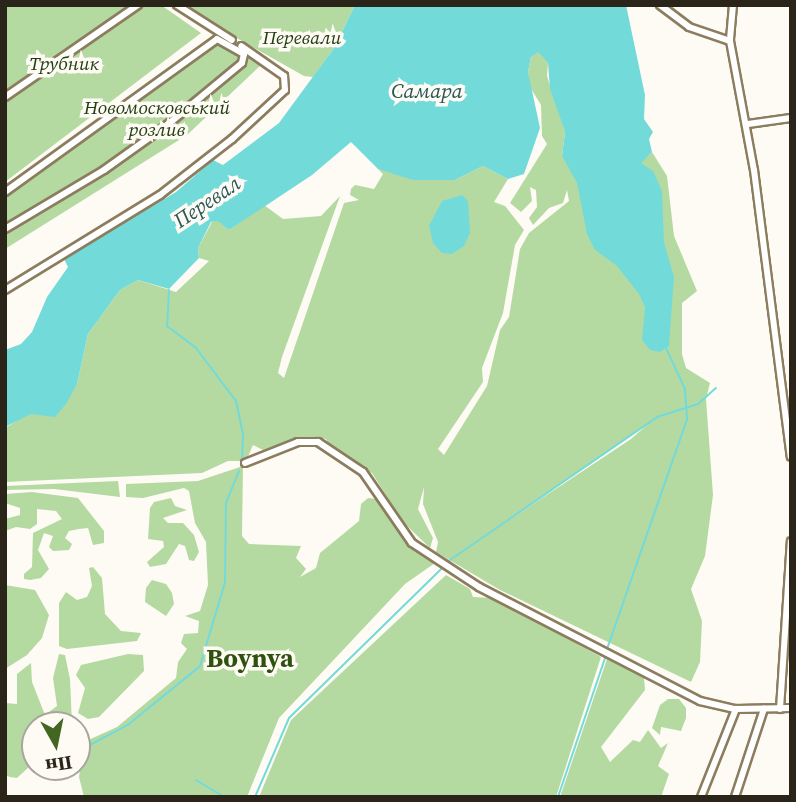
<!DOCTYPE html>
<meta charset="utf-8">
<style>
body{margin:0}
#map{position:relative;width:796px;height:802px;overflow:hidden;background:#fefbf4;font-family:"Source Serif 4",serif}
div>[style]{position:absolute}
.green>*{inset:0;background:#b4daa2}
.water>*{inset:0;background:#73dada}
.stream>*{height:2px;margin:-1px;padding:0 1px;transform-origin:1px;border-radius:1px;background:#73dada}
.roads{filter:drop-shadow(2px 0 #8c7d5f) drop-shadow(-2px 0 #8c7d5f) drop-shadow(0 2px #8c7d5f) drop-shadow(0 -2px #8c7d5f)}
.minor>*{height:6px;margin:-3px;padding:0 3px;transform-origin:3px;border-radius:3px;background:#fff}
span{translate:-50% -50%;white-space:nowrap;text-align:center;line-height:1.15;-webkit-text-stroke:7px #fefbf4;paint-order:stroke}
.park-label{font-size:19px;color:#213d12;font-style:italic}
.water-label{font-size:21px;color:#295757;font-style:italic}
.district-label{font-size:26px;color:#2f500e;font-weight:700}
.frame{position:absolute;inset:0;border:7px solid #2b2519;pointer-events:none}
.north{position:absolute;left:21px;top:711px;width:70px;height:70px;box-sizing:border-box;background:#fefbf4;border:2px solid #aaa59c;border-radius:50%;rotate:171deg;font-size:19px;font-weight:700;line-height:28px;text-align:center;color:#2b2519}
.north::after{content:'';display:block;margin:auto;width:24px;height:32px;background:#426721;clip-path:polygon(50% 0,100% 100%,50% 72%,0 100%)}
</style>
<div id="map">
<div class="green">
<i style="clip-path:polygon(5px 5px,161px 5px,201px 33px,5px 182px)"></i>
<i style="clip-path:polygon(187px 5px,355px 5px,334px 48px,313px 77px,304px 76px,219px 28px)"></i>
<i style="clip-path:polygon(221px 36px,262px 64px,187px 135px,5px 249px,5px 194px)"></i>
<i style="clip-path:polygon(evenodd,538px 51px,548px 63px,547px 76px,565px 132px,562px 156px,640px 163px,652px 152px,667px 176px,674px 236px,697px 291px,682px 303px,682px 354px,686px 368px,710px 383px,706px 399px,713px 495px,705px 556px,691px 589px,702px 621px,700px 662px,691px 682px,500px 590px,436px 552px,438px 542px,423px 504px,424px 487px,418px 509px,433px 538px,430px 548px,403px 522px,372px 473px,329px 446px,326px 439px,298px 437px,263px 450px,253px 445px,246px 461px,228px 461px,202px 473px,5px 482px,5px 428px,77px 384px,88px 334px,120px 290px,138px 280px,176px 292px,209px 261px,199px 258px,198px 248px,212px 222px,218px 220px,229px 230px,264px 205px,283px 219px,321px 216px,340px 196px,282px 357px,278px 373px,284px 378px,344px 203px,359px 200px,350px 195px,351px 189px,355px 185px,374px 189px,383px 174px,378px 169px,455px 180px,483px 166px,508px 179px,494px 202px,505px 206px,524px 230px,515px 245px,503px 313px,482px 368px,483px 382px,438px 449px,444px 455px,487px 386px,500px 330px,509px 317px,520px 249px,529px 233px,569px 201px,567px 190px,563px 203px,549px 208px,533px 225px,529px 218px,537px 207px,536px 190px,530px 187px,532px 201px,521px 212px,510px 203px,547px 144px,542px 136px,541px 105px,530px 87px,528px 72px,531px 57px,538px 51px,648px 424px,631px 439px,503px 524px,647px 424px,648px 424px)"></i>
<i style="clip-path:polygon(243px 466px,242px 536px,249px 544px,301px 546px,296px 558px,306px 569px,300px 577px,316px 568px,320px 553px,359px 521px,361px 504px,368px 498px,376px 499px,405px 542px,435px 563px,405px 584px,279px 718px,247px 797px,84px 797px,79px 777px,84px 742px,117px 727px,176px 678px,178px 662px,187px 649px,181px 643px,184px 634px,198px 633px,199px 621px,185px 616px,200px 611px,208px 585px,206px 542px,195px 523px,189px 491px,184px 488px,143px 498px,126px 497px,126px 484px,198px 481px)"></i>
<i style="clip-path:polygon(118px 481px,120px 497px,54px 489px,5px 490px,5px 486px)"></i>
<i style="clip-path:polygon(32px 492px,78px 498px,104px 531px,104px 543px,93px 545px,88px 528px,79px 529px,69px 531px,65px 538px,72px 544px,69px 550px,53px 551px,49px 547px,53px 536px,44px 533px,38px 550px,49px 569px,41px 578px,30px 580px,24px 579px,24px 574px,32px 567px,33px 533px,62px 519px,56px 511px,37px 509px,37px 524px,30px 529px,16px 527px,5px 531px,5px 519px,20px 515px,20px 508px,5px 503px,5px 494px)"></i>
<i style="clip-path:polygon(171px 498px,175px 506px,187px 510px,163px 518px,168px 523px,183px 523px,194px 535px,199px 552px,194px 561px,189px 560px,185px 546px,179px 544px,166px 564px,150px 567px,147px 562px,164px 547px,163px 541px,148px 539px,150px 508px,154px 502px)"></i>
<i style="clip-path:polygon(93px 567px,102px 578px,105px 614px,121px 631px,141px 633px,137px 641px,67px 649px,59px 646px,59px 603px,66px 592px,77px 600px,87px 597px,92px 586px,89px 568px)"></i>
<i style="clip-path:polygon(446px 575px,470px 589px,473px 597px,494px 598px,601px 657px,556px 797px,259px 797px,291px 720px)"></i>
<i style="clip-path:polygon(152px 580px,166px 584px,172px 593px,174px 604px,166px 616px,145px 602px,146px 588px)"></i>
<i style="clip-path:polygon(5px 585px,35px 590px,49px 615px,42px 638px,27px 655px,5px 669px)"></i>
<i style="clip-path:polygon(59px 654px,65px 655px,70px 679px,72px 725px,35px 725px,35px 753px,29px 767px,17px 778px,10px 777px,5px 775px,5px 703px,17px 704px,17px 674px,31px 663px,32px 682px,45px 715px,57px 706px,53px 678px)"></i>
<i style="clip-path:polygon(128px 654px,143px 655px,144px 671px,99px 717px,88px 719px,78px 713px,85px 688px,76px 675px,81px 665px)"></i>
<i style="clip-path:polygon(607px 659px,644px 678px,645px 690px,601px 747px,610px 762px,633px 740px,640px 742px,648px 730px,661px 748px,668px 743px,658px 766px,669px 774px,661px 797px,560px 797px)"></i>
<i style="clip-path:polygon(668px 699px,679px 699px,686px 708px,686px 718px,681px 731px,661px 727px,660px 735px,652px 728px,660px 705px)"></i>
</div>
<div class="water">
<i style="clip-path:polygon(355px 5px,626px 5px,645px 95px,644px 119px,653px 132px,649px 139px,652px 152px,641px 163px,653px 171px,662px 191px,664px 242px,674px 277px,669px 346px,660px 352px,650px 350px,642px 340px,645px 307px,639px 294px,617px 266px,595px 250px,587px 234px,577px 183px,562px 156px,565px 132px,550px 89px,548px 63px,538px 52px,531px 57px,528px 72px,540px 128px,524px 174px,508px 179px,483px 166px,455px 180px,413px 180px,378px 169px,351px 142px,312px 175px,229px 230px,218px 221px,211px 222px,198px 248px,199px 258px,169px 289px,138px 280px,120px 290px,88px 334px,77px 384px,66px 404px,55px 417px,31px 414px,5px 427px,5px 350px,21px 344px,32px 332px,47px 297px,68px 267px,64px 259px,176px 192px,213px 160px,223px 165px,279px 123px,334px 48px)"></i>
<i style="clip-path:polygon(462px 195px,468px 201px,470px 233px,464px 246px,452px 254px,442px 253px,433px 243px,429px 226px,442px 201px)"></i>
</div>
<div class="stream">
<i style="left:169px;top:290px;width:36px;rotate:93deg"></i>
<i style="left:167px;top:326px;width:36px;rotate:37deg"></i>
<i style="left:196px;top:348px;width:66px;rotate:53deg"></i>
<i style="left:236px;top:401px;width:35px;rotate:78deg"></i>
<i style="left:243px;top:435px;width:23px;rotate:92deg"></i>
<i style="left:450px;top:560px;width:252px;rotate:-34.6deg"></i>
<i style="left:657px;top:417px;width:43px;rotate:-17.6deg"></i>
<i style="left:698px;top:404px;width:24px;rotate:-42deg"></i>
<i style="left:607px;top:649px;width:244px;rotate:-70.8deg"></i>
<i style="left:687px;top:419px;width:30px;rotate:-94deg"></i>
<i style="left:685px;top:389px;width:45px;rotate:-114.9deg"></i>
<i style="left:88px;top:746px;width:47px;rotate:-28.2deg"></i>
<i style="left:129px;top:724px;width:92px;rotate:-39.2deg"></i>
<i style="left:200px;top:666px;width:88px;rotate:-73.4deg"></i>
<i style="left:225px;top:582px;width:79px;rotate:-89.3deg"></i>
<i style="left:226px;top:503px;width:35px;rotate:-68deg"></i>
<i style="left:196px;top:780px;width:33px;rotate:31deg"></i>
<i style="left:255px;top:797px;width:86px;rotate:-66.7deg"></i>
<i style="left:289px;top:718px;width:213px;rotate:-44.4deg"></i>
<i style="left:558px;top:797px;width:147px;rotate:-71.3deg"></i>
</div>
<div class="roads">
<div class="minor">
<i style="left:177px;top:5px;width:65px;rotate:32.5deg"></i>
<i style="left:660px;top:5px;width:36px;rotate:37deg"></i>
<i style="left:689px;top:27px;width:43px;rotate:18.9deg"></i>
<i style="left:733px;top:5px;width:36px;rotate:95deg"></i>
<i style="left:730px;top:41px;width:131px;rotate:79.5deg"></i>
<i style="left:754px;top:170px;width:289px;rotate:82.7deg"></i>
<i style="left:5px;top:97px;width:162px;rotate:-34.7deg"></i>
<i style="left:748px;top:124px;width:43px;rotate:-7.9deg"></i>
<i style="left:5px;top:192px;width:261px;rotate:-35.8deg"></i>
<i style="left:217px;top:39px;width:31px;rotate:29deg"></i>
<i style="left:244px;top:54px;width:9px;rotate:103deg"></i>
<i style="left:242px;top:63px;width:97px;rotate:140.4deg"></i>
<i style="left:167px;top:125px;width:77px;rotate:144.5deg"></i>
<i style="left:104px;top:170px;width:115px;rotate:149.2deg"></i>
<i style="left:5px;top:290px;width:182px;rotate:-31.5deg"></i>
<i style="left:160px;top:195px;width:91px;rotate:-37.9deg"></i>
<i style="left:232px;top:139px;width:72px;rotate:-42.8deg"></i>
<i style="left:285px;top:90px;width:14px;rotate:-94deg"></i>
<i style="left:284px;top:76px;width:52px;rotate:-145.1deg"></i>
<i style="left:245px;top:463px;width:57px;rotate:-21.6deg"></i>
<i style="left:298px;top:442px;width:20px"></i>
<i style="left:318px;top:442px;width:54px;rotate:33.7deg"></i>
<i style="left:363px;top:472px;width:86px;rotate:55.4deg"></i>
<i style="left:412px;top:543px;width:80px;rotate:33.3deg"></i>
<i style="left:479px;top:587px;width:249px;rotate:27.3deg"></i>
<i style="left:700px;top:701px;width:37px;rotate:13deg"></i>
<i style="left:736px;top:709px;width:55px;rotate:-1deg"></i>
<i style="left:780px;top:709px;width:168px;rotate:-86.3deg"></i>
<i style="left:701px;top:797px;width:95px;rotate:-68.3deg"></i>
<i style="left:735px;top:797px;width:93px;rotate:-71.8deg"></i>
</div>
</div>
<div class="park-label">
<span style="left:302px;top:38px">Перевали</span>
<span style="left:64px;top:64px">Трубник</span>
<span style="left:157px;top:119px">Новомосковський<br>розлив</span>
</div>
<div class="water-label">
<span style="left:427px;top:91px">Самара</span>
<span style="left:207px;top:202px;rotate:-34deg">Перевал</span>
</div>
<div class="district-label">
<span style="left:250px;top:659px">Boynya</span>
</div>
<div class="frame"></div>
<div class="north">Пн</div>
</div>
